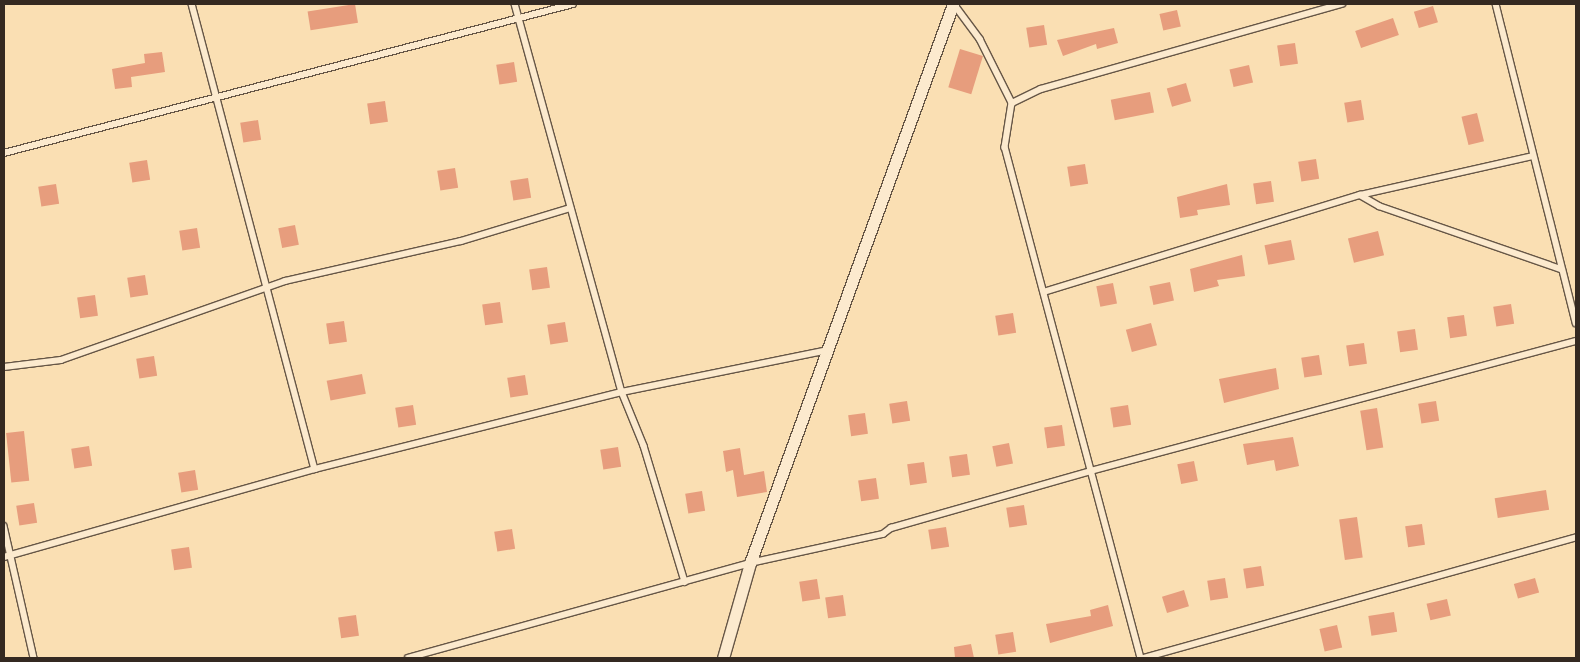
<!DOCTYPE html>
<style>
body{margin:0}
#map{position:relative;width:1580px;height:662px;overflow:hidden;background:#fadfb3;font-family:Vollkorn,serif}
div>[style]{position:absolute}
.building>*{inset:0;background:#e79d7d;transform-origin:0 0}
.roads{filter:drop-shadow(1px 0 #665646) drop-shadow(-1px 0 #665646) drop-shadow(0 1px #665646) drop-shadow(0 -1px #665646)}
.lane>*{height:5.5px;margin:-2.75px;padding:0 2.75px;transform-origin:2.75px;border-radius:2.75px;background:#fceace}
.street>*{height:11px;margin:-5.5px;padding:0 5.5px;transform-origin:5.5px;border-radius:5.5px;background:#fceace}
span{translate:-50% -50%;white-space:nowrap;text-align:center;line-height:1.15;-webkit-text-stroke:5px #fceace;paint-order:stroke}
.frame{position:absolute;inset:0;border:5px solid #342921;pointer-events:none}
</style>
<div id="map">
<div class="building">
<i style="left:355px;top:4px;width:19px;height:48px;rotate:81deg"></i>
<i style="left:1433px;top:6px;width:17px;height:20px;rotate:73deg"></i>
<i style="left:1177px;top:10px;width:17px;height:18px;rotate:77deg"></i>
<i style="left:1393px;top:18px;width:18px;height:40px;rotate:71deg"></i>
<i style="left:1044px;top:25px;width:20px;height:18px;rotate:81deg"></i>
<i style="clip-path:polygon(1114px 28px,1118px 43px,1097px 49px,1096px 44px,1063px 56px,1057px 40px)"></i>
<i style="left:1295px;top:43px;width:21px;height:18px;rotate:82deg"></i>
<i style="left:960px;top:49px;width:24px;height:40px;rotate:17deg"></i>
<i style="clip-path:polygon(162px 52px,165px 72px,131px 77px,132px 87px,115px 89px,112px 69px,145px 63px,144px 54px)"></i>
<i style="left:514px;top:62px;width:20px;height:18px;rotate:81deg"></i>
<i style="left:1249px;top:65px;width:18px;height:20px;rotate:77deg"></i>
<i style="left:1186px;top:83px;width:19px;height:20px;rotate:74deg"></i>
<i style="left:1150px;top:92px;width:21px;height:40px;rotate:79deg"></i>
<i style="left:1361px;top:100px;width:20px;height:17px;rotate:81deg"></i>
<i style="left:385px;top:101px;width:21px;height:18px;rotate:82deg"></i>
<i style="left:1477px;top:113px;width:29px;height:16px;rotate:76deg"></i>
<i style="left:258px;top:120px;width:20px;height:18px;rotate:81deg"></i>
<i style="left:1316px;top:159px;width:20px;height:18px;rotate:81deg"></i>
<i style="left:147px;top:160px;width:20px;height:18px;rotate:81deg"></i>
<i style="left:1085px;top:164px;width:20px;height:18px;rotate:81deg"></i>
<i style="left:455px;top:168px;width:20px;height:18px;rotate:81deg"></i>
<i style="left:528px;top:178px;width:20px;height:18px;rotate:81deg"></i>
<i style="left:1271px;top:181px;width:21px;height:18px;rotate:82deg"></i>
<i style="left:56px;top:184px;width:20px;height:18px;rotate:81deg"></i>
<i style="clip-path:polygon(1227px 184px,1230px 205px,1197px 210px,1198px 215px,1180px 218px,1177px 197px)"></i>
<i style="left:295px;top:225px;width:20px;height:17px;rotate:79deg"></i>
<i style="left:197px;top:228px;width:20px;height:18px;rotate:81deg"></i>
<i style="left:1378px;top:231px;width:25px;height:31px;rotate:76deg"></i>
<i style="left:1291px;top:240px;width:20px;height:27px;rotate:79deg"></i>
<i style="clip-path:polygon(1242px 255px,1245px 276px,1217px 280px,1219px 286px,1194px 292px,1190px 269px)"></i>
<i style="left:547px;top:267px;width:21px;height:18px;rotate:82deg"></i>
<i style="left:145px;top:275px;width:20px;height:18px;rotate:81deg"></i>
<i style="left:1170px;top:282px;width:19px;height:21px;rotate:78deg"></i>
<i style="left:1113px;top:283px;width:21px;height:17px;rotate:79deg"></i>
<i style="left:95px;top:295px;width:21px;height:18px;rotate:82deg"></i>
<i style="left:500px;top:302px;width:21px;height:18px;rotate:82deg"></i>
<i style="left:1511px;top:304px;width:20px;height:18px;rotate:81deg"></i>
<i style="left:1013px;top:313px;width:20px;height:18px;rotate:81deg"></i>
<i style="left:1464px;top:315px;width:21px;height:17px;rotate:82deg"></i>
<i style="left:344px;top:321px;width:21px;height:18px;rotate:82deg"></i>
<i style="left:565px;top:322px;width:20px;height:18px;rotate:81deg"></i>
<i style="left:1151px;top:323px;width:23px;height:26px;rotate:75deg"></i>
<i style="left:1415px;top:329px;width:21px;height:18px;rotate:82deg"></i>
<i style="left:1364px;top:343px;width:21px;height:18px;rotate:82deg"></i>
<i style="left:1319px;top:355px;width:20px;height:18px;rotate:81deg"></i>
<i style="left:154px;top:356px;width:20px;height:18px;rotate:81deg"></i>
<i style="clip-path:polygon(1276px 368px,1279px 389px,1224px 403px,1219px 379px)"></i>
<i style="left:362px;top:374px;width:20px;height:36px;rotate:79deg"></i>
<i style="left:525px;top:375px;width:20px;height:18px;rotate:81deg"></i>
<i style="left:907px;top:401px;width:20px;height:18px;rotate:81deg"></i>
<i style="left:1436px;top:401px;width:20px;height:18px;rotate:81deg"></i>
<i style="left:413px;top:405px;width:20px;height:18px;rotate:81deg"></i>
<i style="left:1128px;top:405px;width:20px;height:18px;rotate:81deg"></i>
<i style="left:1377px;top:408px;width:40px;height:17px;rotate:81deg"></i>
<i style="left:865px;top:413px;width:21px;height:17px;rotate:82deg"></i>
<i style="left:1062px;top:425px;width:21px;height:18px;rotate:82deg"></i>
<i style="left:24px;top:431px;width:50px;height:18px;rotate:84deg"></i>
<i style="clip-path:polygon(1293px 437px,1299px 466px,1276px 471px,1274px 460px,1247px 465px,1243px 444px)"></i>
<i style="left:1009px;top:443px;width:21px;height:17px;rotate:79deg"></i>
<i style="left:89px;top:446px;width:20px;height:18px;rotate:81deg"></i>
<i style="left:618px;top:447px;width:20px;height:18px;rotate:81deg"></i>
<i style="clip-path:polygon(740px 448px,744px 475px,764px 471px,767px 492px,737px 497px,733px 470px,726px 472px,723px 451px)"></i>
<i style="left:967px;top:454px;width:21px;height:18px;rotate:82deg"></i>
<i style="left:1194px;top:461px;width:20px;height:17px;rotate:79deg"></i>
<i style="left:924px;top:462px;width:21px;height:17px;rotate:82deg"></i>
<i style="left:195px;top:470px;width:20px;height:17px;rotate:81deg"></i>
<i style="left:876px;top:478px;width:21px;height:18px;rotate:82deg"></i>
<i style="left:1546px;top:490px;width:20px;height:52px;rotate:81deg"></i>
<i style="left:702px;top:491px;width:20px;height:17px;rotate:81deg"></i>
<i style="left:34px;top:503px;width:20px;height:18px;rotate:81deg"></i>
<i style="left:1024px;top:505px;width:20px;height:18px;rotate:81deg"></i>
<i style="left:1357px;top:517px;width:41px;height:18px;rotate:82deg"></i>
<i style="left:1422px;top:524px;width:21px;height:17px;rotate:82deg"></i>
<i style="left:946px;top:527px;width:20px;height:18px;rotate:81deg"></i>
<i style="left:512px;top:529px;width:20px;height:18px;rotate:81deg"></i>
<i style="left:189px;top:547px;width:21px;height:18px;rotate:82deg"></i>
<i style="left:1261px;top:566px;width:20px;height:18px;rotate:81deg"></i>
<i style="left:1225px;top:578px;width:20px;height:18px;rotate:81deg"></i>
<i style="left:1535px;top:578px;width:15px;height:22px;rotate:74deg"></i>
<i style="left:817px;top:579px;width:20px;height:18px;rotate:81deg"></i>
<i style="left:1184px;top:590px;width:17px;height:23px;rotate:73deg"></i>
<i style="left:843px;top:595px;width:21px;height:18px;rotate:82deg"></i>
<i style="left:1447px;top:599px;width:17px;height:21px;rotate:77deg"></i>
<i style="clip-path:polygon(1108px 605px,1113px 626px,1050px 643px,1046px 624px,1091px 616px,1090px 610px)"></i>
<i style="left:1394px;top:612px;width:20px;height:26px;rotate:81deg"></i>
<i style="left:356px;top:615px;width:21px;height:18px;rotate:82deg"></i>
<i style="left:1337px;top:625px;width:23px;height:18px;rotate:77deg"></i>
<i style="left:1013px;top:632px;width:20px;height:18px;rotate:81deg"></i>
<i style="clip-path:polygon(971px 644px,974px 658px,955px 658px,954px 647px)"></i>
</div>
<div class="roads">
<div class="lane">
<i style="left:192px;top:4px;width:481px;rotate:75.2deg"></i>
<i style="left:515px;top:4px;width:402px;rotate:74.6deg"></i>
<i style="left:622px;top:392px;width:58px;rotate:67.8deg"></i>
<i style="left:644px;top:446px;width:142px;rotate:73.2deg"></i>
<i style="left:954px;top:4px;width:44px;rotate:53.4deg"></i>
<i style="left:980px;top:39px;width:72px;rotate:63.4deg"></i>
<i style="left:1012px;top:103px;width:45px;rotate:99deg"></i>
<i style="left:1005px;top:147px;width:529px;rotate:75.1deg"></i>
<i style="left:1496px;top:4px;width:329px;rotate:75.9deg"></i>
<i style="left:1012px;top:103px;width:32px;rotate:-26deg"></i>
<i style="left:1041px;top:89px;width:313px;rotate:-15.8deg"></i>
<i style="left:4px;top:153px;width:588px;rotate:-14.67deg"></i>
<i style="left:1360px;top:195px;width:22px;rotate:30deg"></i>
<i style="left:1379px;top:206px;width:193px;rotate:19.1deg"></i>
<i style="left:1044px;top:292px;width:331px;rotate:-17.1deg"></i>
<i style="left:1360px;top:195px;width:177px;rotate:-12.7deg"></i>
<i style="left:4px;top:367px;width:57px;rotate:-7deg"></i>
<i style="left:61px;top:360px;width:238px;rotate:-19.4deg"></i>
<i style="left:285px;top:281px;width:180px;rotate:-12.8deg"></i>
<i style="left:461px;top:241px;width:114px;rotate:-16.8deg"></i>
<i style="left:4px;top:526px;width:135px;rotate:77.2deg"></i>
<i style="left:4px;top:557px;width:323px;rotate:-15.8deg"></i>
<i style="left:315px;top:469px;width:317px;rotate:-14.1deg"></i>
<i style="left:622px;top:392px;width:210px;rotate:-11.5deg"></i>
<i style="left:408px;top:658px;width:355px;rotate:-15.5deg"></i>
<i style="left:750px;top:563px;width:136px;rotate:-12.3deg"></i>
<i style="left:883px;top:534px;width:10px;rotate:-37deg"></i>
<i style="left:891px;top:528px;width:208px;rotate:-15.9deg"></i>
<i style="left:1091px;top:471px;width:502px;rotate:-15deg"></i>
<i style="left:1144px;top:658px;width:449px;rotate:-15.6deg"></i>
</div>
<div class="street">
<i style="left:723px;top:658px;width:99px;rotate:-74.1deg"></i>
<i style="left:750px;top:563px;width:595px;rotate:-70.04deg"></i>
</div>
</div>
<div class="frame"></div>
</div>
